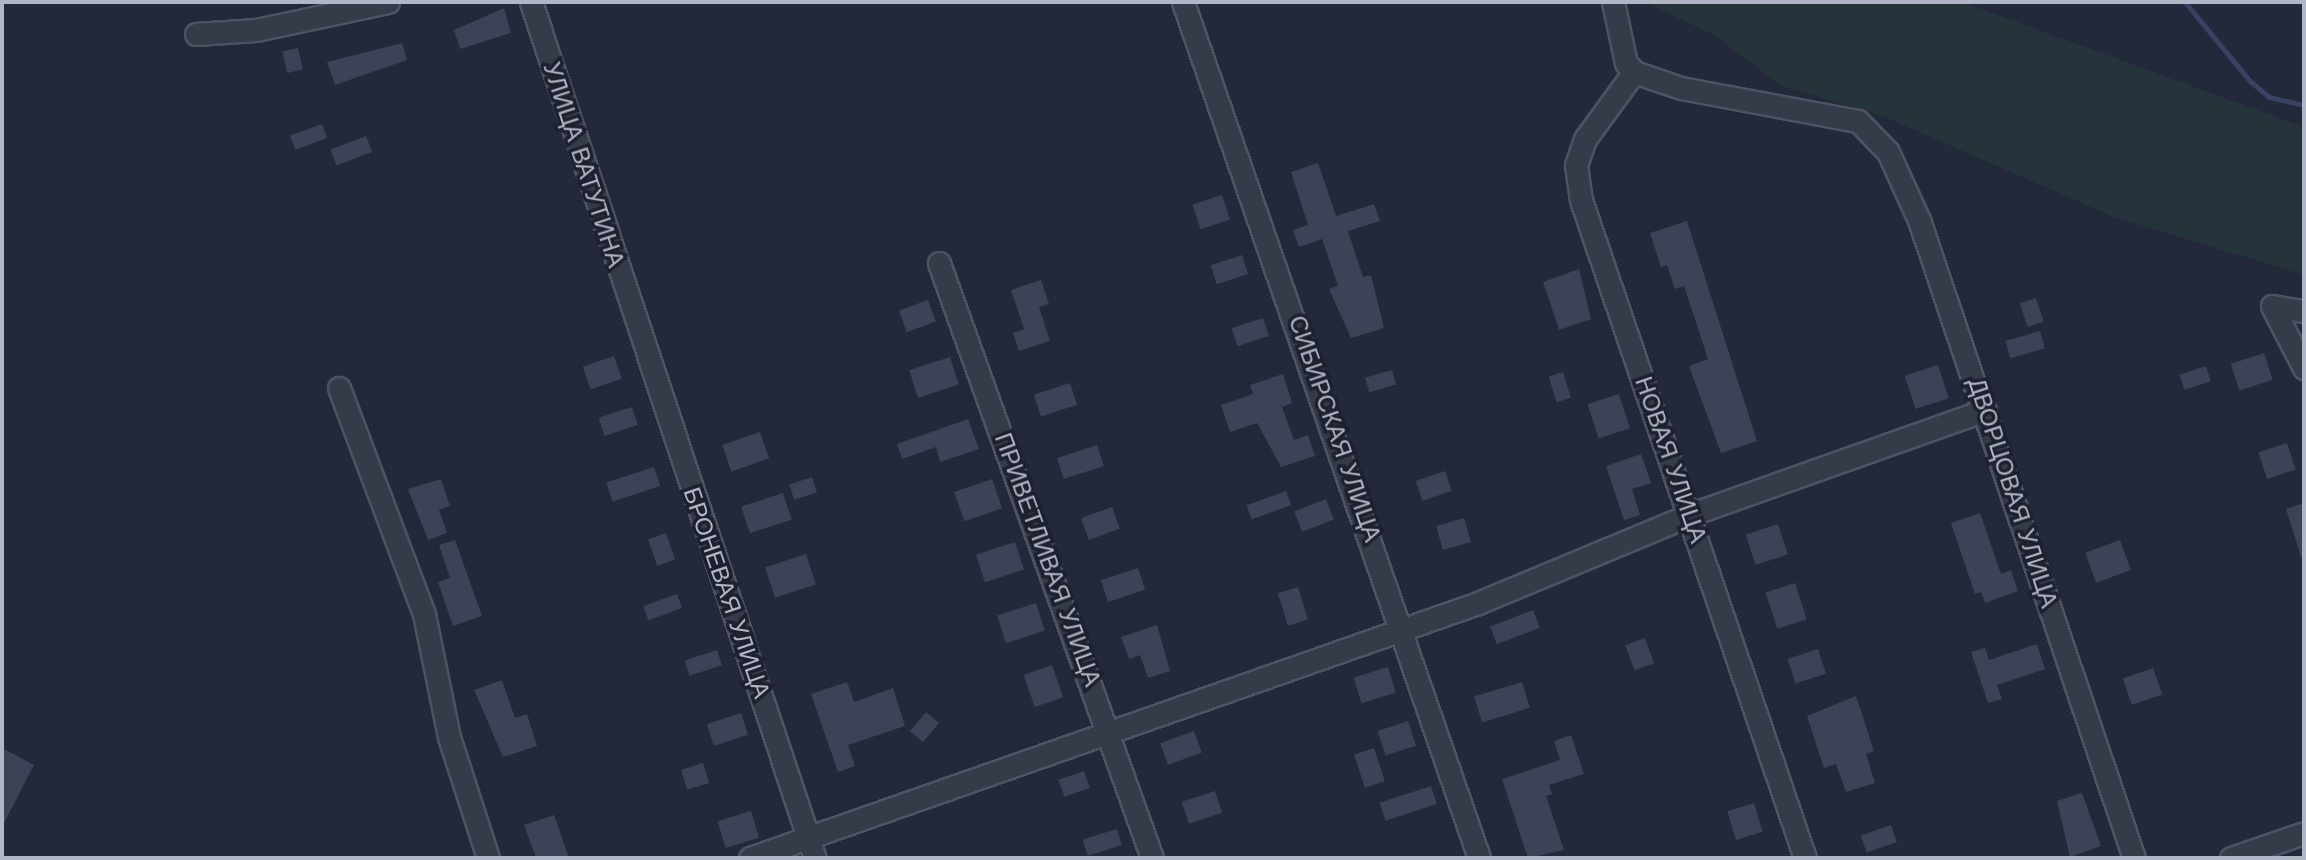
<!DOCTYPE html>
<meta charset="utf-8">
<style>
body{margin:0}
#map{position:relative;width:2306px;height:860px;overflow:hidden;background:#23283a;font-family:"Work Sans",sans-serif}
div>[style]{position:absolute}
.green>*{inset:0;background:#25343b}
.stream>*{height:5px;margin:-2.5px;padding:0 2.5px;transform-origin:2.5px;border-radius:2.5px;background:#394263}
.building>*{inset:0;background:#3c4357;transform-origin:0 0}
.roads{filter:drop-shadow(2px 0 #4e5362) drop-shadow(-2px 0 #4e5362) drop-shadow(0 2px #4e5362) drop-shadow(0 -2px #4e5362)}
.minor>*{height:21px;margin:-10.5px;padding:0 10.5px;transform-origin:10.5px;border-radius:10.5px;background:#363b4a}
span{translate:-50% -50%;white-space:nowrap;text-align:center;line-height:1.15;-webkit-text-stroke:7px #1c202f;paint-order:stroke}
.street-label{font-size:24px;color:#b1b6c6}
.frame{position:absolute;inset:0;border:4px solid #b1b6c6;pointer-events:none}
</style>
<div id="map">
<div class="green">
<i style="clip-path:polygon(1645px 2px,1962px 2px,2304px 127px,2304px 275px,2114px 217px,1885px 117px,1782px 86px,1714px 35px)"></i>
</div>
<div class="stream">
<i style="left:2185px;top:2px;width:102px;rotate:50.6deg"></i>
<i style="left:2250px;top:81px;width:25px;rotate:40deg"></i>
<i style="left:2269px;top:97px;width:36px;rotate:13deg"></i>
</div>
<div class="building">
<i style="clip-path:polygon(504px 8px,511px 33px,460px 49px,454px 30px)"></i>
<i style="clip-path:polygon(402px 43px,407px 60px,335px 85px,327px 62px)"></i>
<i style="left:298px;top:48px;width:22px;height:16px;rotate:77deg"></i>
<i style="left:322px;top:124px;width:15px;height:34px;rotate:70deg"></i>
<i style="left:366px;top:136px;width:17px;height:38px;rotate:69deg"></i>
<i style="clip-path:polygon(1318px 163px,1336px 216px,1374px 204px,1380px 221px,1348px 231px,1363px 277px,1371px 275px,1384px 328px,1351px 338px,1329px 289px,1338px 286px,1322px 239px,1299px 247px,1293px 230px,1308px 225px,1291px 172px)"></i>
<i style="left:1222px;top:195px;width:26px;height:31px;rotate:72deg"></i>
<i style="clip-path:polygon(1687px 221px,1757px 441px,1721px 453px,1689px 366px,1708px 359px,1684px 286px,1675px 289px,1667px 265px,1661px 267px,1650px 233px)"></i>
<i style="left:1242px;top:255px;width:20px;height:33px;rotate:72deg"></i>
<i style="clip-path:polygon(1579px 269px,1591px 319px,1559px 330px,1543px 282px)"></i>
<i style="clip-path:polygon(1041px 280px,1049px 304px,1039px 307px,1050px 341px,1019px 351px,1013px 333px,1024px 329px,1011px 290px)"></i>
<i style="left:2036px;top:298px;width:25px;height:17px;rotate:72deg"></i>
<i style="left:928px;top:300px;width:23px;height:31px;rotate:70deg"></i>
<i style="left:1263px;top:318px;width:19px;height:33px;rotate:72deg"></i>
<i style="left:2040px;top:331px;width:18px;height:36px;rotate:74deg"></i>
<i style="left:2264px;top:353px;width:28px;height:35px;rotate:72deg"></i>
<i style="left:614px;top:356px;width:24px;height:33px;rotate:71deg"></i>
<i style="left:950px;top:357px;width:29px;height:43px;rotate:72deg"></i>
<i style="left:1938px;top:365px;width:35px;height:35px;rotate:72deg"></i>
<i style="left:2206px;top:366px;width:16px;height:28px;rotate:72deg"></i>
<i style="left:1392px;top:370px;width:15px;height:28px;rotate:74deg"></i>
<i style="left:1563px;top:372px;width:27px;height:15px;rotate:73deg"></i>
<i style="clip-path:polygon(1283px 374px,1292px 403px,1282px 407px,1294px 440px,1308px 435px,1315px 456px,1281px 467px,1257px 423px,1230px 432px,1221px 405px,1253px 394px,1250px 385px)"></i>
<i style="left:1070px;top:383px;width:23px;height:38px;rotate:72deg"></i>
<i style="left:1619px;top:394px;width:36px;height:33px;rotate:72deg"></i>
<i style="left:632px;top:407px;width:19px;height:35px;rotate:72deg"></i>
<i style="clip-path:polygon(968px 419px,979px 449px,940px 462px,936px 447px,902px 459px,897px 444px)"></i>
<i style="left:760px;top:432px;width:28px;height:40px;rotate:71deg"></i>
<i style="left:2287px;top:443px;width:28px;height:30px;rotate:72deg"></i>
<i style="left:1097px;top:445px;width:22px;height:42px;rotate:72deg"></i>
<i style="clip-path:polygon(1641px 454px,1651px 483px,1632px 489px,1640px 515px,1624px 520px,1606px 466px)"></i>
<i style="left:654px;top:467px;width:20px;height:50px;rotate:72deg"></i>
<i style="left:1445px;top:471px;width:21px;height:31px;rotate:71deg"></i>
<i style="left:812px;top:477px;width:16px;height:24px;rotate:72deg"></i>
<i style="clip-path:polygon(441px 479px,450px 506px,439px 510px,447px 533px,428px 540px,408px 489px)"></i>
<i style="left:992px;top:479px;width:31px;height:40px;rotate:71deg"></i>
<i style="left:1286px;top:491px;width:15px;height:42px;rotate:70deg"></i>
<i style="left:783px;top:493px;width:28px;height:44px;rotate:72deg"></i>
<i style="left:1326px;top:499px;width:22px;height:34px;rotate:69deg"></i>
<i style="clip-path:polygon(2304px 503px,2304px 557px,2301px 557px,2286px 509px)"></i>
<i style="left:1112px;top:507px;width:23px;height:33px;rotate:70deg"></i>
<i style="clip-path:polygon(1980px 513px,2001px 574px,2011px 570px,2018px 591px,1985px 603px,1981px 592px,1975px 594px,1951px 523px)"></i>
<i style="left:1464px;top:518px;width:25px;height:29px;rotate:74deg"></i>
<i style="left:1778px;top:524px;width:32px;height:34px;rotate:72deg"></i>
<i style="left:666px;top:533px;width:28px;height:19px;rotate:71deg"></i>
<i style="clip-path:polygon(455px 540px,482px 616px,453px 626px,438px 582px,450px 578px,439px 545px)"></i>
<i style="left:2120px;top:540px;width:32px;height:37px;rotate:70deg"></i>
<i style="left:1015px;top:542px;width:29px;height:41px;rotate:72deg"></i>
<i style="left:806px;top:554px;width:32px;height:43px;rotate:72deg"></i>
<i style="left:1138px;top:568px;width:23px;height:39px;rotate:72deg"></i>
<i style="left:1795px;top:583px;width:38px;height:31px;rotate:72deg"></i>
<i style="left:1298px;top:587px;width:34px;height:21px;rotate:73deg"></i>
<i style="left:677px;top:594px;width:15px;height:36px;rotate:70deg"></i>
<i style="left:1036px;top:603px;width:29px;height:41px;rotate:72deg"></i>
<i style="left:1533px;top:610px;width:19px;height:46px;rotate:69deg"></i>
<i style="clip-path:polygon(1157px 625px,1170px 671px,1148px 678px,1140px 655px,1129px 659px,1121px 637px)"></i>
<i style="left:1645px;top:638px;width:27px;height:21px;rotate:70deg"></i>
<i style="clip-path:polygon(2037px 644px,2045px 669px,1997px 685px,2002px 699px,1988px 703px,1971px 652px,1985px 648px,1989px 660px)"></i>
<i style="left:1818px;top:649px;width:26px;height:32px;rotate:72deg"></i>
<i style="left:717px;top:650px;width:16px;height:34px;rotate:72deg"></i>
<i style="left:1052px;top:665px;width:34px;height:30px;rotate:71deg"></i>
<i style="left:1388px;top:667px;width:27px;height:36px;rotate:73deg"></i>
<i style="left:2153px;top:668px;width:28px;height:32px;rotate:71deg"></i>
<i style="clip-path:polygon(502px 680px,515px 718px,527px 714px,537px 746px,503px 757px,474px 690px)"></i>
<i style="clip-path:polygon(847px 682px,854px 702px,893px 688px,905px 726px,848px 745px,855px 766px,838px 772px,811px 694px)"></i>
<i style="left:1522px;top:682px;width:27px;height:50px;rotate:73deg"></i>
<i style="clip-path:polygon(1856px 696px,1874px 751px,1866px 754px,1875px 783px,1846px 792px,1836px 764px,1824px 768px,1807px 716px)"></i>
<i style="left:926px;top:712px;width:17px;height:25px;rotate:40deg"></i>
<i style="left:741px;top:713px;width:23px;height:36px;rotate:72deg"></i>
<i style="left:1408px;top:721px;width:26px;height:32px;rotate:72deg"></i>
<i style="left:1194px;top:731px;width:23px;height:36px;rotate:70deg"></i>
<i style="clip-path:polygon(1571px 735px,1584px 774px,1549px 785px,1552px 794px,1546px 796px,1564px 850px,1528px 858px,1502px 779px,1560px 760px,1554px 741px)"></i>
<i style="clip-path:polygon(2px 748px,34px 765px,2px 827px)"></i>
<i style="left:1374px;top:748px;width:35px;height:21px;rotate:72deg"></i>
<i style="left:703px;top:763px;width:21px;height:23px;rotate:73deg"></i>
<i style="left:1084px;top:771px;width:18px;height:27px;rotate:71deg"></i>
<i style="left:1431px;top:786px;width:19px;height:54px;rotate:72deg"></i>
<i style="left:1215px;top:791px;width:23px;height:35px;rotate:72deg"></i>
<i style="clip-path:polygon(2082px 793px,2101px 846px,2070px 857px,2057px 801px)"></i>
<i style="left:1754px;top:803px;width:30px;height:28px;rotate:73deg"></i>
<i style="left:751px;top:811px;width:28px;height:35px;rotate:73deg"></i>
<i style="clip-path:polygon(554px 815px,569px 858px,536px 858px,524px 825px)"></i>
<i style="left:1891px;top:825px;width:18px;height:32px;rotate:71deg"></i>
<i style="left:1117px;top:829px;width:17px;height:36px;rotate:73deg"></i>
</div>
<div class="roads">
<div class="minor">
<i style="left:531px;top:2px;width:902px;rotate:71.65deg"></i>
<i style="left:1183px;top:2px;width:906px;rotate:70.92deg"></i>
<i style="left:1613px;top:2px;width:62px;rotate:78deg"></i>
<i style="left:1626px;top:63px;width:12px;rotate:48deg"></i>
<i style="left:1634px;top:72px;width:50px;rotate:18.8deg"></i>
<i style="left:1681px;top:88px;width:180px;rotate:10.6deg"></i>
<i style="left:1858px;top:121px;width:43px;rotate:45.9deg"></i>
<i style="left:1888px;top:152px;width:75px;rotate:65.5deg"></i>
<i style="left:1919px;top:220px;width:673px;rotate:71.38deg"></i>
<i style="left:196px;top:34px;width:60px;rotate:-3.8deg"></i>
<i style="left:256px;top:30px;width:135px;rotate:-12deg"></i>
<i style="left:1634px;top:72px;width:83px;rotate:126.2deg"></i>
<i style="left:1585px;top:139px;width:28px;rotate:109deg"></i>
<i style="left:1576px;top:165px;width:35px;rotate:82deg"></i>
<i style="left:1581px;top:200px;width:695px;rotate:71.2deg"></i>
<i style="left:939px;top:263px;width:632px;rotate:70.3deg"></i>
<i style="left:2272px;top:306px;width:70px;rotate:62.7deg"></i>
<i style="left:2272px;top:306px;width:32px;rotate:9deg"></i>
<i style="left:339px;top:388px;width:241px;rotate:69.4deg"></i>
<i style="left:424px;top:614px;width:126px;rotate:78.5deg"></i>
<i style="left:449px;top:737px;width:127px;rotate:72.1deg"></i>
<i style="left:750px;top:858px;width:771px;rotate:-19.3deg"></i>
<i style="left:1478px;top:603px;width:229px;rotate:-22.6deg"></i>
<i style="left:1689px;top:515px;width:314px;rotate:-19.5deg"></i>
<i style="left:2231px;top:858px;width:77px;rotate:-18.9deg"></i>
</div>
</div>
<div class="street-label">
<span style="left:583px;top:165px;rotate:72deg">УЛИЦА ВАТУТИНА</span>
<span style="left:1334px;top:429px;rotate:71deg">СИБИРСКАЯ УЛИЦА</span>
<span style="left:1670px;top:460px;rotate:71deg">НОВАЯ УЛИЦА</span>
<span style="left:2012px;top:493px;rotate:72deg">ДВОРЦОВАЯ УЛИЦА</span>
<span style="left:1047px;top:560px;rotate:70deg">ПРИВЕТЛИВАЯ УЛИЦА</span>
<span style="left:726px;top:593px;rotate:71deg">БРОНЕВАЯ УЛИЦА</span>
</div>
<div class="frame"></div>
</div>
